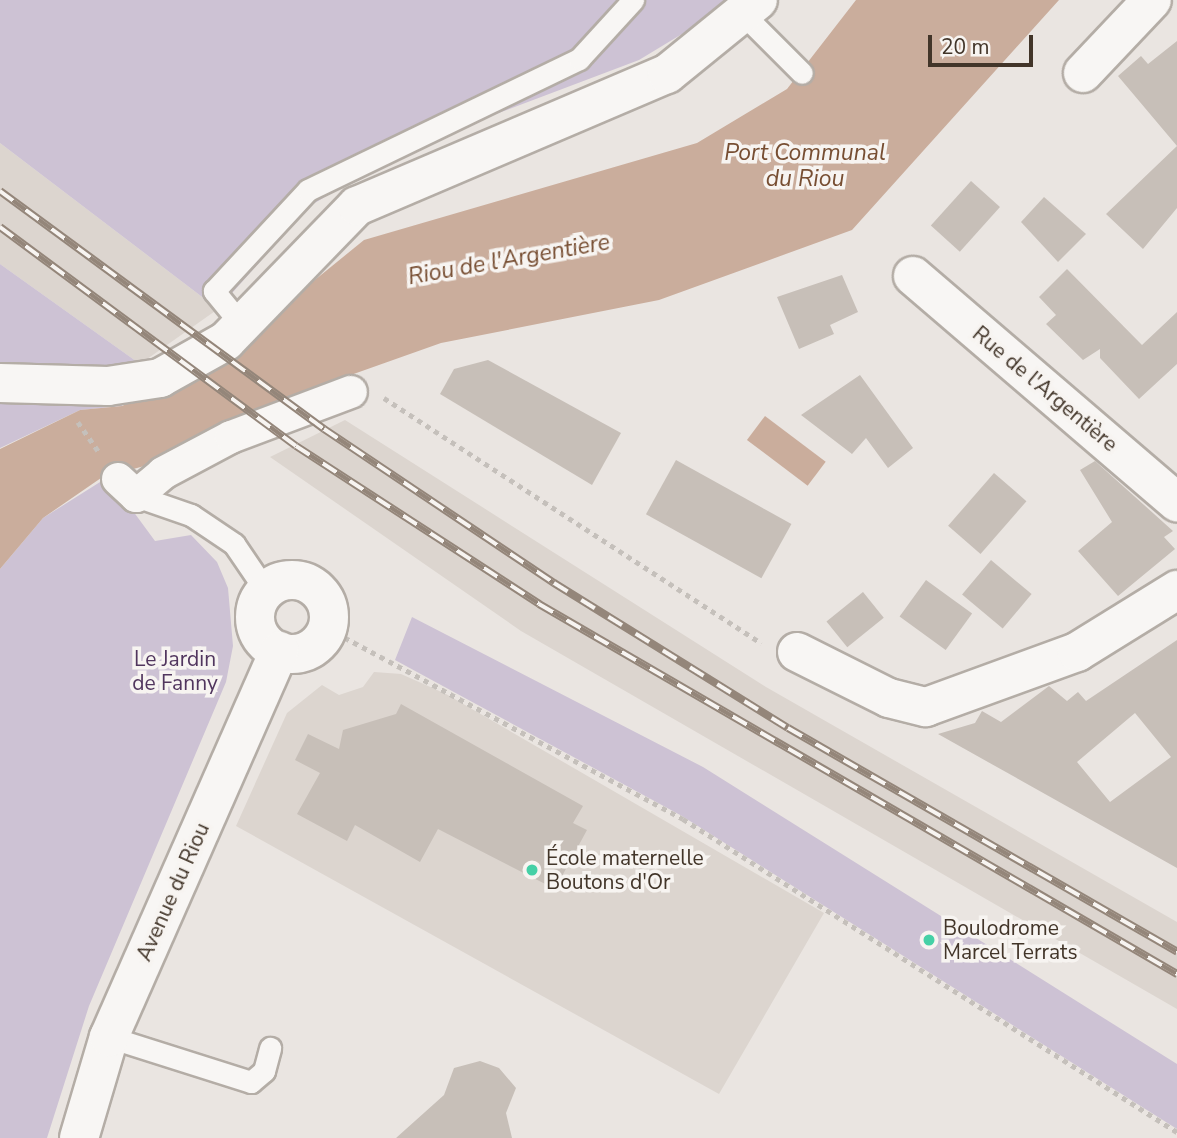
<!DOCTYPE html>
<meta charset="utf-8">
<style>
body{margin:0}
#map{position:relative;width:1177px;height:1138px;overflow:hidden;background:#eae5e1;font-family:"Nunito Sans",sans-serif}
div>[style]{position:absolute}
.built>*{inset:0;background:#dcd5cf}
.green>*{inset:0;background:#cdc2d4}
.water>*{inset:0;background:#caad9c;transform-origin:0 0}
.building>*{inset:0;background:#c7bfb8;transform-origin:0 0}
.path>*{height:4.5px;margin-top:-2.25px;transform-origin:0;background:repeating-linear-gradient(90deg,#c5c0bb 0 5px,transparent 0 10px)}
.roads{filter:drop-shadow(2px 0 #b4ada6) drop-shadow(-2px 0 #b4ada6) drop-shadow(0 2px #b4ada6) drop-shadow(0 -2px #b4ada6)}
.service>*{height:21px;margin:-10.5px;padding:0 10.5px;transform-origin:10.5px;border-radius:10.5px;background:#f8f6f4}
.pedestrian>*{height:32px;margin:-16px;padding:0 16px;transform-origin:16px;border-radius:16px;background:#f8f6f4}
.minor>*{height:38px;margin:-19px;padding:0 19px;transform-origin:19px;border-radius:19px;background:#f8f6f4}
.minor>.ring{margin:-19px;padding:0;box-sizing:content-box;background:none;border:38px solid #f8f6f4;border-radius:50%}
.tertiary>*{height:38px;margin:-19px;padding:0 19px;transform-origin:19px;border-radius:19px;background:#f8f6f4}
.rail>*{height:8px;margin-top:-4px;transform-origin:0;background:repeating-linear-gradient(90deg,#f7f4f1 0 16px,#94867a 0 32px);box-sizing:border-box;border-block:2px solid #94867a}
.dots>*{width:19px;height:19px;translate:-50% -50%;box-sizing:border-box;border:4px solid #f7f4f1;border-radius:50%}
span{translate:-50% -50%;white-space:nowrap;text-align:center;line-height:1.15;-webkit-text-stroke:7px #f7f4f1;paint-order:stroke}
.street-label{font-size:21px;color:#423529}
.park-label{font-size:21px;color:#51365e}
.poi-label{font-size:21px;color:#423529}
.left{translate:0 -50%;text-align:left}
.water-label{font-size:23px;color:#774e32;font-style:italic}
.scale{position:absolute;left:928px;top:35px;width:105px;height:32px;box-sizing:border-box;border:4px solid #423529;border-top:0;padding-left:9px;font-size:21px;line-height:24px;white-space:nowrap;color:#423529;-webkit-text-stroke:5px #f7f4f1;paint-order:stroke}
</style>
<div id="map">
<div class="built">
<i style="clip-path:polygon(0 143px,218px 309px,140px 364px,0 264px)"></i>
<i style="clip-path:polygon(345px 420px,766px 687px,1177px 922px,1177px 1009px,521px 631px,270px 457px)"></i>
<i style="clip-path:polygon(374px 672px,401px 674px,446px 694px,824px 913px,719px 1094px,236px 826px,287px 713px,322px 685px,339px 695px,363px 687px)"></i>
</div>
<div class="green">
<i style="clip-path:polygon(0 0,738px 0,639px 60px,472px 123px,340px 188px,308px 207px,218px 309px,0 143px)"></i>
<i style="clip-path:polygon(0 264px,140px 364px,122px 406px,80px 410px,0 448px)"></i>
<i style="clip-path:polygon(108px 477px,155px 541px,191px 535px,217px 562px,228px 588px,233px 646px,226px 682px,89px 1006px,47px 1138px,0 1138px,0 569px,43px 518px)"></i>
<i style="clip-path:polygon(412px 617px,703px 767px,1177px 1064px,1177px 1129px,682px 816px,395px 660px)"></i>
</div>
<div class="water">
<i style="clip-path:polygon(856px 0,1059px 0,852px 230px,659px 300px,441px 343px,300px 393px,155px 463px,101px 478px,43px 518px,0 569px,0 449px,80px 410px,122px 406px,244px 351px,289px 301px,364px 240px,697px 143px,787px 89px)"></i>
<i style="left:765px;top:416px;width:76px;height:30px;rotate:37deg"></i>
</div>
<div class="building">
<i style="clip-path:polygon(1177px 41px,1177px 208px,1143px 249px,1106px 214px,1177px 146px,1118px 76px,1141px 56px,1148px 64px)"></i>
<i style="left:971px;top:181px;width:39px;height:60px;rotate:42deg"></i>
<i style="clip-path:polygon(1044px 197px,1086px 234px,1058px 262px,1021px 222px)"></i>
<i style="clip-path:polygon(1067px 269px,1142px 345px,1177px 312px,1177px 364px,1139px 399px,1100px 358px,1100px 349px,1083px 360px,1046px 324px,1056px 315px,1039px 297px)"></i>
<i style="clip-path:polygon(842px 275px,858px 312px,830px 325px,834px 334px,799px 349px,777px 297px)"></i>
<i style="clip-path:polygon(488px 360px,621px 433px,592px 485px,440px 394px,454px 369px)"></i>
<i style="clip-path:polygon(860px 375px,913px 448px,888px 468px,866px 438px,852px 454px,801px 415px)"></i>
<i style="left:676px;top:460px;width:132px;height:62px;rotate:29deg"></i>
<i style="clip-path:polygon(1095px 461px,1173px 531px,1164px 537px,1175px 549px,1118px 596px,1078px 551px,1112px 522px,1080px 470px)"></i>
<i style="left:994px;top:473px;width:43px;height:70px;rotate:41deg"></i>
<i style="left:991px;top:560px;width:53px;height:45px;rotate:40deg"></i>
<i style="left:926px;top:580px;width:57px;height:45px;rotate:36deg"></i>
<i style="left:863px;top:592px;width:33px;height:47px;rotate:51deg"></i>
<i style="clip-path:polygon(evenodd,1177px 640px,1177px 868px,938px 734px,975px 723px,982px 711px,1001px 722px,1049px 686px,1067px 701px,1078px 692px,1086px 701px,1177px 640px,1135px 713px,1171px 757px,1110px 802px,1077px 762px,1135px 713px)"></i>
<i style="clip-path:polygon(401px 704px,583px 806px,573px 823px,587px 830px,555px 889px,438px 829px,420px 862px,355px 825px,347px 841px,297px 814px,320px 773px,295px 760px,308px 734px,339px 749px,343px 730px,396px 714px)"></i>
<i style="clip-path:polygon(480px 1061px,499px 1068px,516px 1088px,506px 1113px,512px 1138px,396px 1138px,444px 1095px,454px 1068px)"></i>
</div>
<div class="path">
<i style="left:384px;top:398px;width:450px;rotate:33deg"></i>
<i style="left:78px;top:422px;width:37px;rotate:55deg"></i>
<i style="left:327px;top:628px;width:404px;rotate:28.2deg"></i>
<i style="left:683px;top:819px;width:585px;rotate:32.36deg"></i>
</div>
<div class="roads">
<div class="service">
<i style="left:743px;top:14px;width:83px;rotate:45deg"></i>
<i style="left:241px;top:324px;width:43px;rotate:-129.3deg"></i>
<i style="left:214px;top:291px;width:138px;rotate:-47.1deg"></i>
<i style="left:308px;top:190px;width:301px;rotate:-25.8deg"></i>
<i style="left:579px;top:59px;width:80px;rotate:-47.5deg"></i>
<i style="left:136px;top:496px;width:58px;rotate:19.1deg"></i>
<i style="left:191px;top:515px;width:52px;rotate:34deg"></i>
<i style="left:234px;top:544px;width:57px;rotate:55.8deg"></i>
<i style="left:109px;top:1037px;width:149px;rotate:17.6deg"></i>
<i style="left:251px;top:1082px;width:17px;rotate:-40deg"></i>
<i style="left:264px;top:1071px;width:24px;rotate:-75deg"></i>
</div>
<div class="pedestrian">
<i style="left:118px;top:479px;width:25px;rotate:43deg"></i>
<i style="left:136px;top:496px;width:35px;rotate:-40deg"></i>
<i style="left:163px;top:473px;width:77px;rotate:-27.9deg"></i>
<i style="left:231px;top:437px;width:128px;rotate:-20.6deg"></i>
</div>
<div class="minor">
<i style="left:1083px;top:73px;width:100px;rotate:-46.6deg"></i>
<i style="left:913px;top:276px;width:348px;rotate:40.6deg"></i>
<i class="ring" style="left:255px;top:580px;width:36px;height:36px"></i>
<i style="left:797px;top:652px;width:103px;rotate:26.6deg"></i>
<i style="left:889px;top:698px;width:38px;rotate:14deg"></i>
<i style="left:926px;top:707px;width:161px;rotate:-20deg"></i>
<i style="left:1077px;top:652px;width:118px;rotate:-31.8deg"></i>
<i style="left:79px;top:1138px;width:105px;rotate:-73.5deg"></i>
<i style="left:109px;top:1037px;width:422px;rotate:-66.2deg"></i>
</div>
<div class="tertiary">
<i style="left:0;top:383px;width:108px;rotate:1.6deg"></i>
<i style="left:108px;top:386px;width:53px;rotate:-8.7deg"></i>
<i style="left:160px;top:378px;width:76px;rotate:-29.3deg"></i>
<i style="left:226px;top:341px;width:188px;rotate:-45.9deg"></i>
<i style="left:357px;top:206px;width:337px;rotate:-23.1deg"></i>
<i style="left:667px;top:74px;width:117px;rotate:-39.1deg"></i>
</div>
</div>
<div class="rail">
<i style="left:0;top:191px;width:402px;rotate:36.3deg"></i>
<i style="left:324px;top:429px;width:277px;rotate:33.8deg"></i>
<i style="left:554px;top:583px;width:275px;rotate:31.8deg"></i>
<i style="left:788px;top:728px;width:449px;rotate:29.9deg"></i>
<i style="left:0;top:227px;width:368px;rotate:36.5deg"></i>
<i style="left:296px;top:446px;width:290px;rotate:33deg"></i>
<i style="left:539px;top:604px;width:738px;rotate:30.11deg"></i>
</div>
<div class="dots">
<i style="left:532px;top:870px;background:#45d0a6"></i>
<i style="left:929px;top:940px;background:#45d0a6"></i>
</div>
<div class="street-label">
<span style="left:1045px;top:389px;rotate:40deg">Rue de l'Argentière</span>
<span style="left:173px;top:892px;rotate:-66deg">Avenue du Riou</span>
</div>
<div class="park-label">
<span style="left:175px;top:671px">Le Jardin<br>de Fanny</span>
</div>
<div class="poi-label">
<span class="left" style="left:546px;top:870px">École maternelle<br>Boutons d'Or</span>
<span class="left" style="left:943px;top:940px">Boulodrome<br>Marcel Terrats</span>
</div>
<div class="water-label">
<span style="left:805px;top:166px">Port Communal<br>du Riou</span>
<span style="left:509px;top:260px;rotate:-10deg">Riou de l'Argentière</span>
</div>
<div class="scale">20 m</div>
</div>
